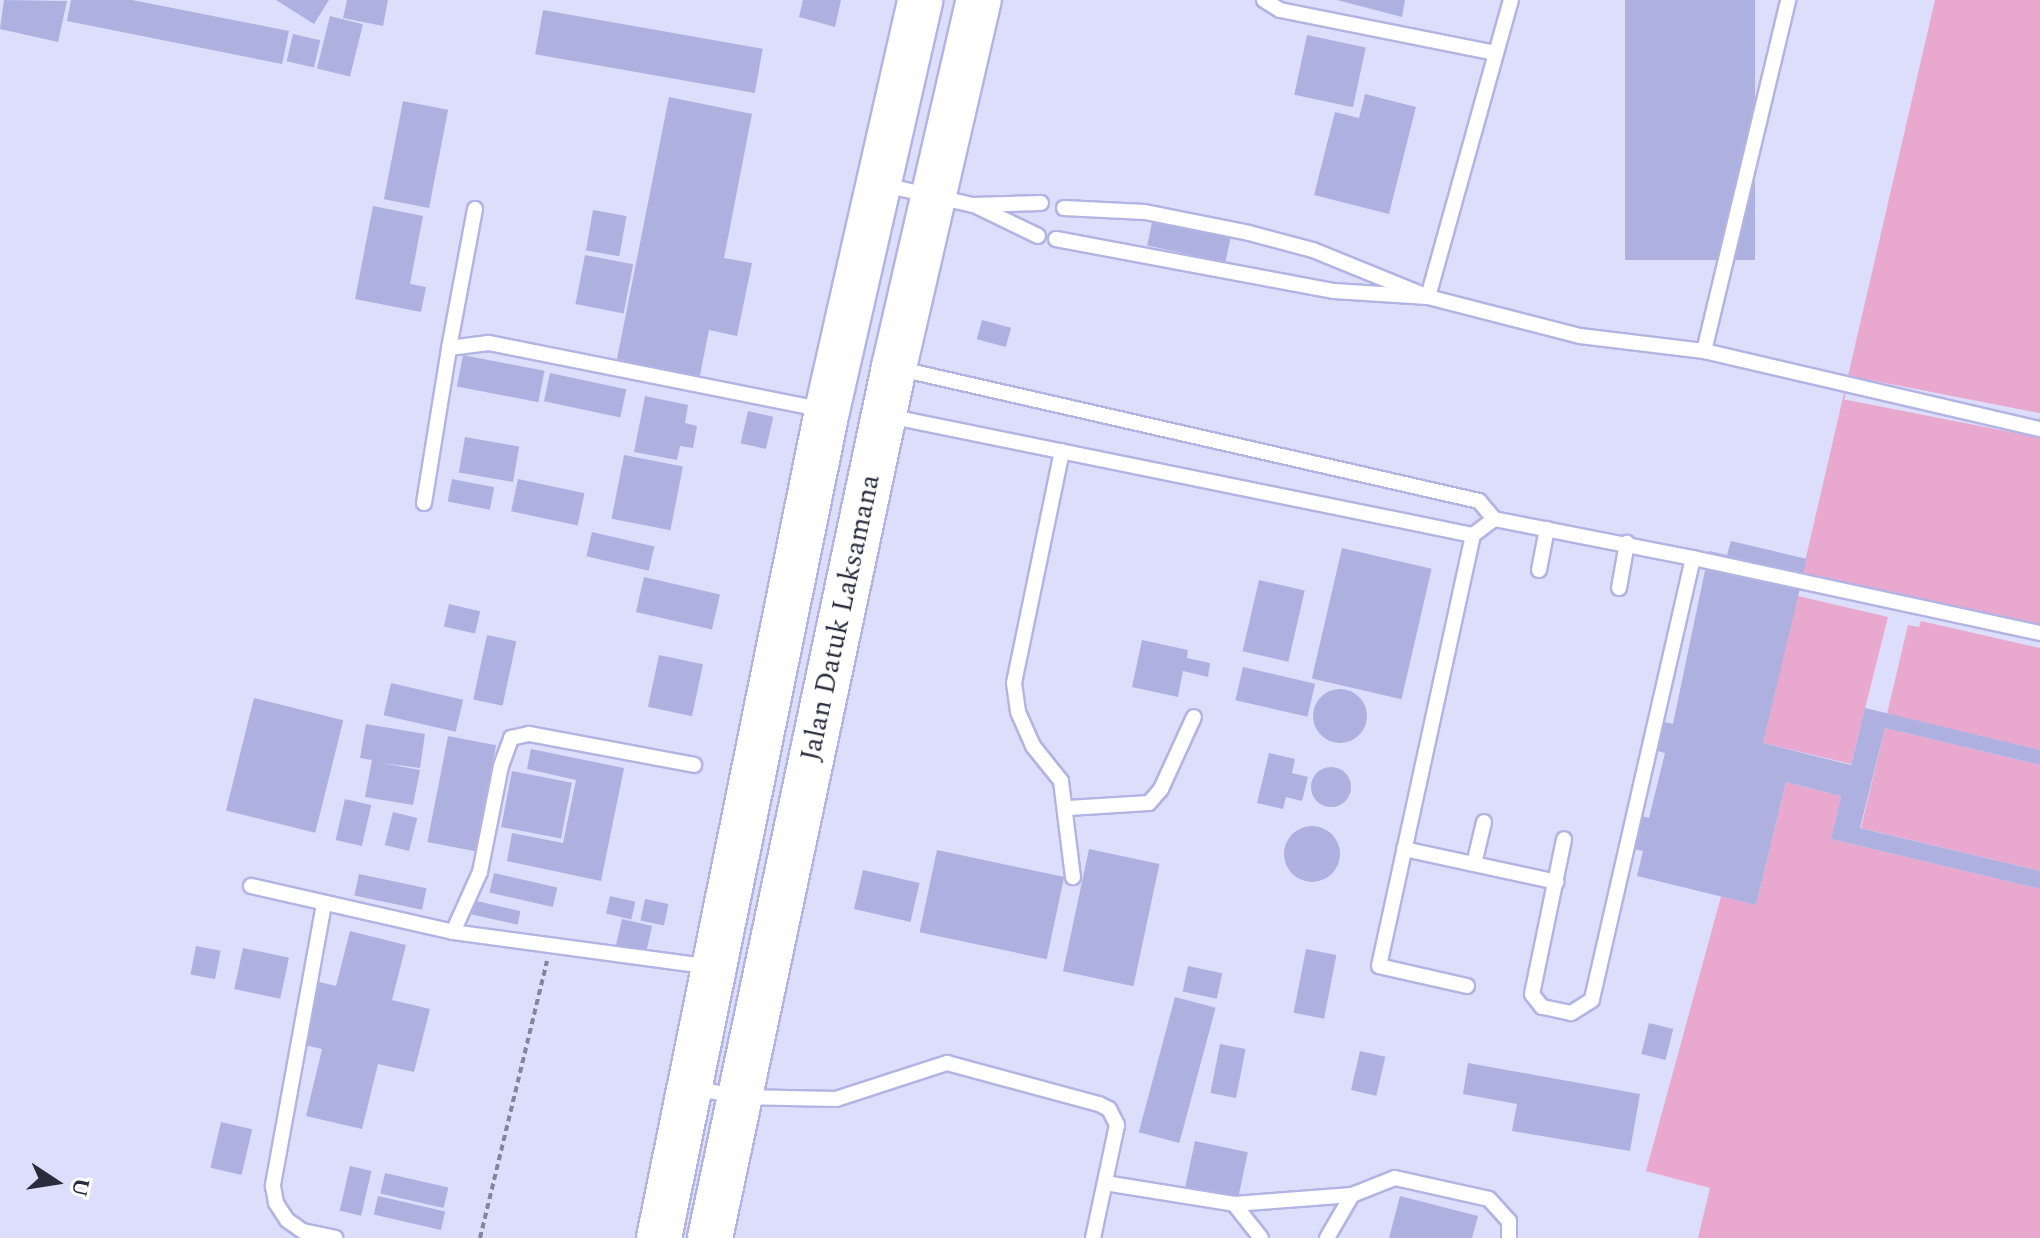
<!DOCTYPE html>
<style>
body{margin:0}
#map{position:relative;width:2040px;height:1238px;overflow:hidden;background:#dddefc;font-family:Spectral,serif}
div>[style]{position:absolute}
.water>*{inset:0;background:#e9a9cf}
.pier>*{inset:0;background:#dddefc;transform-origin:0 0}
.building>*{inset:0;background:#aeb1e0;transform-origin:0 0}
.round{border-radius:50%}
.path>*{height:4px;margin-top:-2px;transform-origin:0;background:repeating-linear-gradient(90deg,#84849d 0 6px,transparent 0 10px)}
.roads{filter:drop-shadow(2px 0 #b2b4e3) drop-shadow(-2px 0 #b2b4e3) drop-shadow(0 2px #b2b4e3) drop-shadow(0 -2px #b2b4e3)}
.lane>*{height:14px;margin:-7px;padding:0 7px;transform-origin:7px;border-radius:7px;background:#fff}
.highway>*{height:44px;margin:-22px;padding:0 22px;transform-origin:22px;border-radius:22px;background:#fff}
span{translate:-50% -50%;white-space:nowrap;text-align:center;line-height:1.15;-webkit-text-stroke:7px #fff;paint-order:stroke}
.street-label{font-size:28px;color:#2b2b3e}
.north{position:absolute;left:16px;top:1142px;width:80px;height:80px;-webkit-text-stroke:6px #fff;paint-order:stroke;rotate:102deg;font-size:22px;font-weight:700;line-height:32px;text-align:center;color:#2b2b3e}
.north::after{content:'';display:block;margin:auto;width:28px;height:36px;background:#2b2b3e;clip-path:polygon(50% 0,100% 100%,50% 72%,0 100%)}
</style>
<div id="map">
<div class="water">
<i style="clip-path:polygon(1935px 0,2040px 0,2040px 1238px,1698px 1238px,1710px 1188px,1646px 1171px,1763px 743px)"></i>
</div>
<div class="pier">
<i style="left:1849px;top:376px;width:195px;height:24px;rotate:11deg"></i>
<i style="clip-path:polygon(1804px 573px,2040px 627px,2040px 648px,1921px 621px,1919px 627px,1908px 625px,1887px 714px,2040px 750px,2040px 765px,1885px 728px,1861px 828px,2040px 871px,2040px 889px,1831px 839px,1841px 796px,1786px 782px,1756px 905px,1723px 897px,1763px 743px,1851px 764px,1888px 617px,1798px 596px)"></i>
</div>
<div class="building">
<i style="clip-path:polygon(4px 0,67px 1px,58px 42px,0 29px)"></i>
<i style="clip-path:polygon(71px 0,132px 0,289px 31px,282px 64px,67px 21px)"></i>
<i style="clip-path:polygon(276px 0,329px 0,314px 24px)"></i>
<i style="clip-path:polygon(347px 0,388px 0,383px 26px,343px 18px)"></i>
<i style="clip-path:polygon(803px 0,841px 0,835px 27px,799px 17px)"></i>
<i style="clip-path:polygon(1337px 0,1405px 0,1402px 17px)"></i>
<i style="left:1625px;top:0;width:130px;height:260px"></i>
<i style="left:543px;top:10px;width:223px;height:45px;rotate:10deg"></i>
<i style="left:330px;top:16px;width:34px;height:54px;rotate:14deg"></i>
<i style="left:293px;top:34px;width:28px;height:28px;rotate:13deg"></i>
<i style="left:1307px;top:35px;width:60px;height:61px;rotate:12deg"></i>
<i style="clip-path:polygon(1365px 94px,1416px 107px,1389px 214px,1314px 195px,1335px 112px,1359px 118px)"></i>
<i style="clip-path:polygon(669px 97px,752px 114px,724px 258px,752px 263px,737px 336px,709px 330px,699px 380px,616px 364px)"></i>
<i style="left:403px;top:101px;width:46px;height:100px;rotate:11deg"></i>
<i style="clip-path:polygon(373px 206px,423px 216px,410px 284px,426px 287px,421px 312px,355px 299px)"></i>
<i style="left:593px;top:210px;width:34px;height:41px;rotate:10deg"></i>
<i style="left:1153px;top:218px;width:80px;height:28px;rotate:12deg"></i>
<i style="left:585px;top:255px;width:49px;height:50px;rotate:11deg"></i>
<i style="left:982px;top:320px;width:30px;height:20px;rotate:15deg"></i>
<i style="left:463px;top:355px;width:83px;height:32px;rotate:11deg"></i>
<i style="left:550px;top:373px;width:78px;height:29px;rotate:12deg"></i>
<i style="clip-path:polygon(645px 396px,688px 405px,685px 423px,697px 426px,693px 448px,680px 446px,677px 460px,634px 452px)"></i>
<i style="left:748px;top:411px;width:26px;height:33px;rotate:13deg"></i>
<i style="left:465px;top:437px;width:55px;height:36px;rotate:10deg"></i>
<i style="left:624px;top:455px;width:60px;height:65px;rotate:11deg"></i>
<i style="left:452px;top:479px;width:43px;height:23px;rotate:11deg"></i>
<i style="left:518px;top:479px;width:68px;height:33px;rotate:12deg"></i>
<i style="left:592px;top:532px;width:64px;height:25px;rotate:13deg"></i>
<i style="clip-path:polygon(1731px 541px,1807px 559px,1763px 743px,1851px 765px,1865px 708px,2040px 750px,2040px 765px,1885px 728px,1860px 828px,2040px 871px,2040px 889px,1831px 839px,1841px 796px,1786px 782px,1756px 905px,1637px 876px,1643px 851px,1630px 848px,1638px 815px,1649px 818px,1665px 753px,1650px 749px,1657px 720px,1673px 724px,1709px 551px,1727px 555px)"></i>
<i style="left:1342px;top:548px;width:92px;height:134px;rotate:13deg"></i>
<i style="left:644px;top:577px;width:78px;height:36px;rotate:13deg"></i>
<i style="left:1259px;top:580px;width:47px;height:73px;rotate:13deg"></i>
<i style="left:449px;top:604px;width:32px;height:23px;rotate:13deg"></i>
<i style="left:487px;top:635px;width:30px;height:66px;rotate:12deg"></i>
<i style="clip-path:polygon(1142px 640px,1188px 650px,1187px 658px,1210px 663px,1208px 677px,1183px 671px,1178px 697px,1132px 687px)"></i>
<i style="left:659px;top:655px;width:45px;height:53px;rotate:12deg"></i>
<i style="left:1243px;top:667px;width:74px;height:34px;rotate:13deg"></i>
<i style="left:391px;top:683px;width:74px;height:33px;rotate:13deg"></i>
<i class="round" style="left:1313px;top:689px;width:54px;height:54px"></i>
<i style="left:254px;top:698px;width:92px;height:116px;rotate:14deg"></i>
<i style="clip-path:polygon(366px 724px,425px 734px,420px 768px,382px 763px,420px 770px,413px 805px,365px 797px,372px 760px,360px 758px)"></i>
<i style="left:448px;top:736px;width:49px;height:108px;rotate:11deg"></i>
<i style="clip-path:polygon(531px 749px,624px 768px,601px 881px,507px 861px,512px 833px,563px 843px,576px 780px,527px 769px)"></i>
<i style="clip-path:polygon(1269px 753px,1295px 759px,1292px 773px,1308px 777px,1302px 801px,1286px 797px,1283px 809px,1257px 803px)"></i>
<i class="round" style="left:1311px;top:767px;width:40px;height:40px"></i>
<i style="left:512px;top:771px;width:61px;height:57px;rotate:11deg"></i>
<i style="left:345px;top:799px;width:27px;height:42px;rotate:13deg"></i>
<i style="left:393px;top:812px;width:25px;height:34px;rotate:14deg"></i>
<i class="round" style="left:1284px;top:826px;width:56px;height:56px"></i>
<i style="left:1089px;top:849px;width:72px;height:125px;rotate:12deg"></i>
<i style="left:937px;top:850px;width:130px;height:84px;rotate:12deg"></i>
<i style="left:863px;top:870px;width:58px;height:40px;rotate:13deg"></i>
<i style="left:494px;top:873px;width:65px;height:20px;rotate:13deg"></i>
<i style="left:359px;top:874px;width:69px;height:22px;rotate:12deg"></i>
<i style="left:610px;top:896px;width:26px;height:18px;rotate:13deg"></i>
<i style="left:468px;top:899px;width:54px;height:14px;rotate:13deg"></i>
<i style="left:645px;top:899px;width:24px;height:22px;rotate:12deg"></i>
<i style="left:622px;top:919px;width:31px;height:27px;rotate:13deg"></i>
<i style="clip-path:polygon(350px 931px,406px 945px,392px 1000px,430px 1009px,414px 1072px,378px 1064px,362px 1129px,306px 1116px,322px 1049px,300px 1044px,315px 981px,336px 986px)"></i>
<i style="left:196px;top:946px;width:25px;height:29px;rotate:11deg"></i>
<i style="left:243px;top:948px;width:47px;height:42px;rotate:12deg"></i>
<i style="left:1306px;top:949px;width:31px;height:65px;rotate:11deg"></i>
<i style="left:1188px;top:966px;width:35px;height:26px;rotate:12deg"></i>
<i style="left:1175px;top:997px;width:42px;height:140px;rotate:15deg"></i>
<i style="left:1649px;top:1023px;width:25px;height:32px;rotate:14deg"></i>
<i style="left:1220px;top:1044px;width:26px;height:50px;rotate:11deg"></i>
<i style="left:1360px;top:1051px;width:26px;height:40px;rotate:13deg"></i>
<i style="clip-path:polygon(1468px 1063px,1640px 1094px,1630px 1151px,1512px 1131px,1517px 1104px,1463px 1094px)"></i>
<i style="left:221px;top:1122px;width:32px;height:47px;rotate:13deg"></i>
<i style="left:1195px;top:1141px;width:54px;height:49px;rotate:12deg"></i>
<i style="left:350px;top:1166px;width:22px;height:46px;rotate:13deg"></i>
<i style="left:385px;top:1173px;width:65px;height:21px;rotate:13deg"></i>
<i style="left:378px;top:1196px;width:69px;height:19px;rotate:13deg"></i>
<i style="clip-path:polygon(1400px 1196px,1478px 1216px,1472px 1238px,1389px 1238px)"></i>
</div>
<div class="path">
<i style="left:480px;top:1238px;width:285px;rotate:-76.4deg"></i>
</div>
<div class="roads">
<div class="lane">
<i style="left:1264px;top:0;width:19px;rotate:32deg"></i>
<i style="left:1280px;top:10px;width:219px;rotate:11.3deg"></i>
<i style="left:884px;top:185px;width:91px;rotate:12.7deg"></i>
<i style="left:973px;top:205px;width:68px;rotate:-1.7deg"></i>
<i style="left:974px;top:205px;width:71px;rotate:25.8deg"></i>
<i style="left:1064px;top:208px;width:81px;rotate:2.8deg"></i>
<i style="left:1145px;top:212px;width:106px;rotate:11.4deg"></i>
<i style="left:1249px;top:233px;width:66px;rotate:14.9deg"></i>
<i style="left:1313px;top:250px;width:124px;rotate:22.2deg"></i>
<i style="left:1428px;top:297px;width:308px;rotate:-74.4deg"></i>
<i style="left:475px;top:209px;width:141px;rotate:100.6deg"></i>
<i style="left:449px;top:348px;width:40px;rotate:-7.1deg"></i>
<i style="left:489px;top:343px;width:341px;rotate:11.3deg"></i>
<i style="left:1056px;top:239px;width:283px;rotate:10.6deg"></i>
<i style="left:1334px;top:291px;width:94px;rotate:3.7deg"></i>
<i style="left:1428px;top:297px;width:157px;rotate:14.4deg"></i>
<i style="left:1580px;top:336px;width:125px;rotate:6.9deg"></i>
<i style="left:1704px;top:351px;width:361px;rotate:-76.5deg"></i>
<i style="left:1704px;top:351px;width:345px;rotate:13.1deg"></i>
<i style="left:896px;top:368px;width:598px;rotate:12.85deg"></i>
<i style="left:1479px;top:501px;width:23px;rotate:50deg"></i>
<i style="left:1494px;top:519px;width:203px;rotate:11.1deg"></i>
<i style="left:1693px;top:558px;width:453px;rotate:102.9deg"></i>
<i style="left:1592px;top:1000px;width:25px;rotate:148deg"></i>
<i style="left:1571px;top:1013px;width:30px;rotate:-168deg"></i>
<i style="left:1542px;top:1007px;width:16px;rotate:-128deg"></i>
<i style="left:1532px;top:994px;width:158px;rotate:-78.3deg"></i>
<i style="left:888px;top:416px;width:597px;rotate:11.5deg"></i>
<i style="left:1473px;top:535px;width:26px;rotate:-37deg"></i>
<i style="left:1062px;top:451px;width:237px;rotate:101.7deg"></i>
<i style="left:1014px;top:683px;width:29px;rotate:82deg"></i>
<i style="left:1018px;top:712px;width:37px;rotate:66deg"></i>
<i style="left:1033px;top:746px;width:45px;rotate:51.3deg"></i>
<i style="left:1061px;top:781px;width:97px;rotate:82.9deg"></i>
<i style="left:424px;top:503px;width:157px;rotate:-80.8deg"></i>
<i style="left:1693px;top:558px;width:355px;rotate:12.2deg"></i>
<i style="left:1539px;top:570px;width:42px;rotate:-79deg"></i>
<i style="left:1619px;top:588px;width:46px;rotate:-79.9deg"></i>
<i style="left:1068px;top:808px;width:81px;rotate:-3.5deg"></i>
<i style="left:1149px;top:803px;width:18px;rotate:-49deg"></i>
<i style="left:1161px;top:789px;width:79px;rotate:-65.4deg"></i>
<i style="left:1404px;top:849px;width:156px;rotate:12.2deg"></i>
<i style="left:1474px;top:864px;width:43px;rotate:-76.6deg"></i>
<i style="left:251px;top:886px;width:207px;rotate:12.8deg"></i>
<i style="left:453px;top:932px;width:260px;rotate:7.7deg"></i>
<i style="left:324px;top:904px;width:287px;rotate:100.3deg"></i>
<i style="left:273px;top:1186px;width:17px;rotate:80deg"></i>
<i style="left:276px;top:1203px;width:20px;rotate:57deg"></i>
<i style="left:287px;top:1220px;width:19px;rotate:35deg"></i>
<i style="left:303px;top:1231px;width:33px;rotate:12deg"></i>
<i style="left:453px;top:932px;width:66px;rotate:-65.8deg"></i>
<i style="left:480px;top:872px;width:108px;rotate:-78.8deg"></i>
<i style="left:501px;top:766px;width:30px;rotate:-70deg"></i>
<i style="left:511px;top:738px;width:18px;rotate:-13deg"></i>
<i style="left:529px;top:734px;width:168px;rotate:10.6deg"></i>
<i style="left:1467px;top:986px;width:90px;rotate:-167.2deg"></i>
<i style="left:1379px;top:966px;width:441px;rotate:-77.7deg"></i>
<i style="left:694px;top:1088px;width:47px;rotate:11.1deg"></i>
<i style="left:740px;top:1097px;width:96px;rotate:1.2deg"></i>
<i style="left:836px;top:1099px;width:117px;rotate:-18deg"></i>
<i style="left:947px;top:1063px;width:157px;rotate:15.1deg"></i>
<i style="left:1099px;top:1104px;width:11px;rotate:27deg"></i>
<i style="left:1109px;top:1109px;width:18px;rotate:63deg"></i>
<i style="left:1117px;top:1125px;width:116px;rotate:102deg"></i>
<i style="left:1105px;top:1183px;width:131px;rotate:9.2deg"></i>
<i style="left:1234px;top:1204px;width:118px;rotate:-4.4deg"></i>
<i style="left:1234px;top:1204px;width:43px;rotate:51.5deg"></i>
<i style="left:1327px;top:1238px;width:50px;rotate:-59.8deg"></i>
<i style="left:1352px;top:1195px;width:46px;rotate:-21.6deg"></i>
<i style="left:1395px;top:1178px;width:96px;rotate:12.6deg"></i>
<i style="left:1489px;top:1199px;width:30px;rotate:48deg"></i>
<i style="left:1509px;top:1221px;width:17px;rotate:90deg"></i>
</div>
<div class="highway">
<i style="left:659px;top:1238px;width:844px;rotate:-78.52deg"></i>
<i style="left:827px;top:411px;width:421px;rotate:-77.2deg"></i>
<i style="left:710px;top:1238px;width:890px;rotate:-78.07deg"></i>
<i style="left:894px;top:367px;width:377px;rotate:-77deg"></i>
</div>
</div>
<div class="street-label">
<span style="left:841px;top:618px;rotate:-78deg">Jalan Datuk Laksamana</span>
</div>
<div class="north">U</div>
</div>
